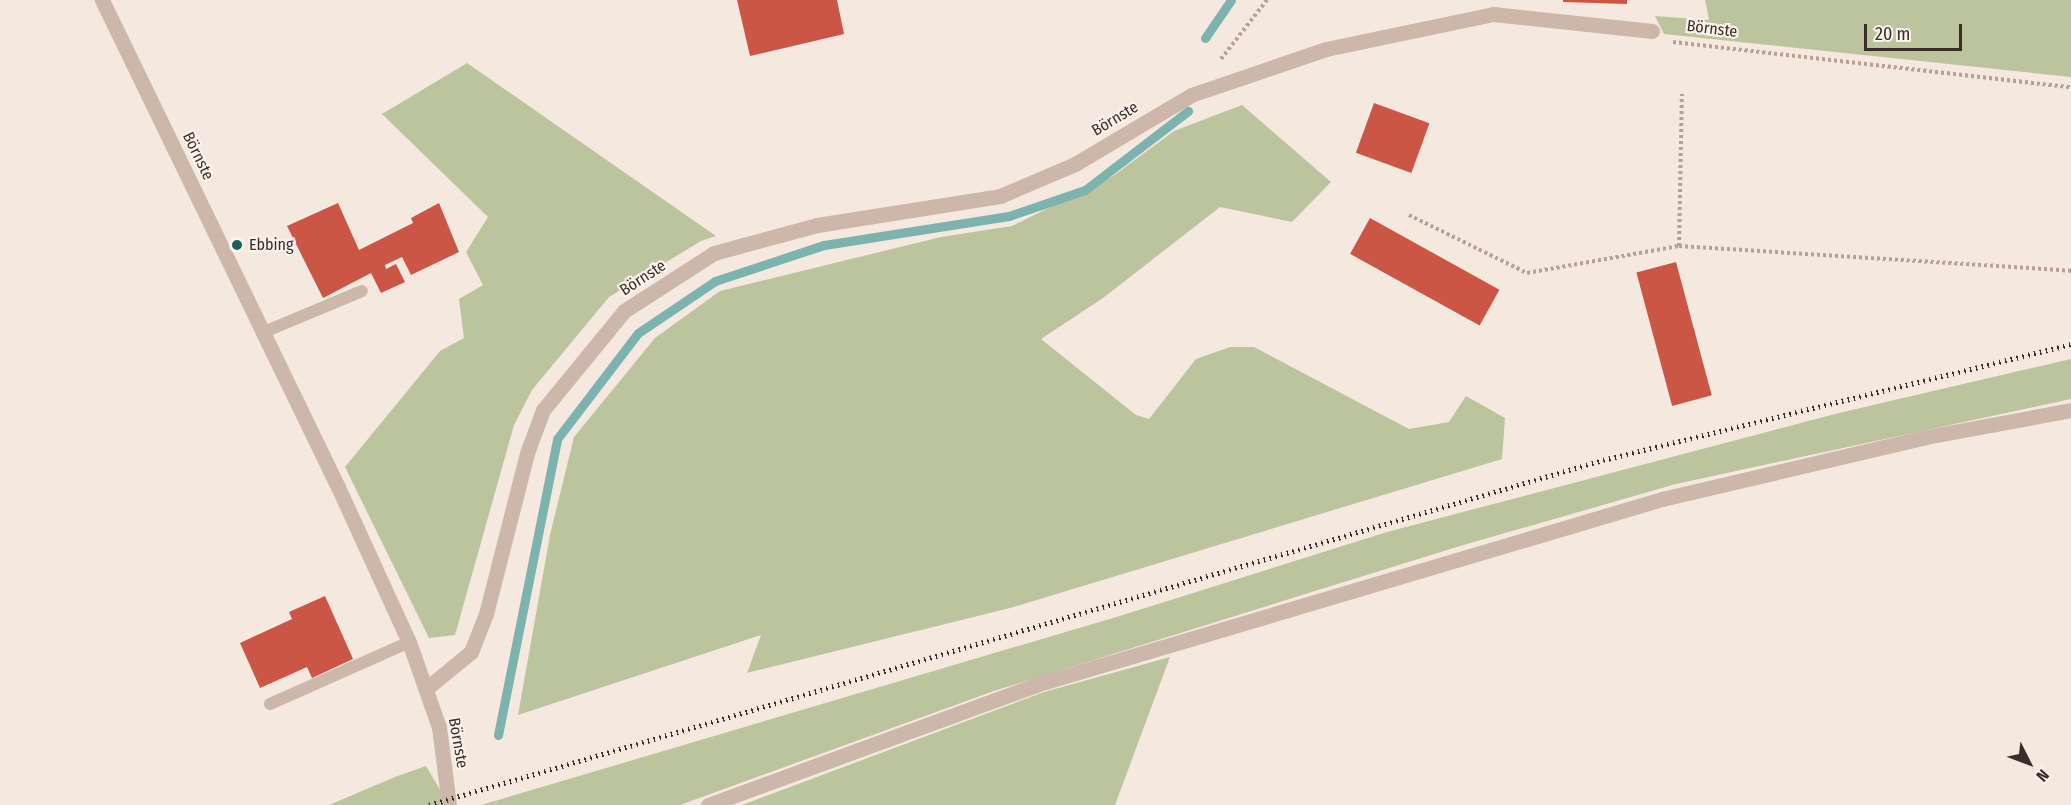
<!DOCTYPE html>
<meta charset="utf-8">
<style>
body{margin:0}
#map{position:relative;width:2071px;height:805px;overflow:hidden;background:#f4e8df;font-family:"Fira Sans Condensed",sans-serif}
div>[style]{position:absolute}
.green>*{inset:0;background:#bcc49e}
.stream>*{height:9px;margin:-4.5px;padding:0 4.5px;transform-origin:4.5px;border-radius:4.5px;background:#7db3ae}
.building>*{inset:0;background:#cb5646;transform-origin:0 0}
.path>*{height:4px;margin-top:-2px;transform-origin:0;background:repeating-linear-gradient(90deg,#b9a094 0 3px,transparent 0 6px)}
.service>*{height:12px;margin:-6px;padding:0 6px;transform-origin:6px;border-radius:6px;background:#cdb6aa}
.minor>*{height:15px;margin:-7.5px;padding:0 7.5px;transform-origin:7.5px;border-radius:7.5px;background:#cdb6aa}
.rail>*{height:4.5px;margin-top:-2.25px;transform-origin:0;background:repeating-linear-gradient(90deg,#3a2d2a 0 1.5px,transparent 0 6px)}
.dots>*{width:16px;height:16px;translate:-50% -50%;box-sizing:border-box;border:3px solid #fbf2ec;border-radius:50%}
span{translate:-50% -50%;white-space:nowrap;text-align:center;line-height:1.15;-webkit-text-stroke:4.5px #fbf2ec;paint-order:stroke}
.street-label{font-size:16px;color:#3a2d2a}
.poi-label{font-size:16px;color:#3a2d2a}
.left{translate:0 -50%;text-align:left}
.north{position:absolute;left:1999px;top:733px;width:60px;height:60px;-webkit-text-stroke:4px #fbf2ec;paint-order:stroke;rotate:132deg;font-size:16px;font-weight:700;line-height:24px;text-align:center;color:#3a2d2a}
.north::after{content:'';display:block;margin:auto;width:21px;height:27px;background:#3a2d2a;clip-path:polygon(50% 0,100% 100%,50% 72%,0 100%)}
.scale{position:absolute;left:1864px;top:24px;width:98px;height:27px;box-sizing:border-box;border:3px solid #3a2d2a;border-top:0;padding-left:8px;font-size:18px;line-height:21px;white-space:nowrap;color:#3a2d2a;-webkit-text-stroke:4px #fbf2ec;paint-order:stroke}
</style>
<div id="map">
<div class="green">
<i style="clip-path:polygon(1705px 0,2071px 0,2071px 77px,1664px 34px,1655px 16px,1709px 20px)"></i>
<i style="clip-path:polygon(467px 63px,716px 236px,701px 241px,609px 297px,532px 390px,514px 425px,455px 635px,429px 638px,345px 467px,440px 351px,464px 338px,459px 299px,483px 285px,466px 252px,488px 217px,382px 114px)"></i>
<i style="clip-path:polygon(1242px 105px,1331px 182px,1292px 222px,1220px 207px,1103px 298px,1041px 339px,1136px 415px,1149px 419px,1196px 359px,1230px 347px,1254px 347px,1409px 429px,1449px 422px,1466px 396px,1505px 418px,1502px 459px,1010px 608px,747px 673px,761px 635px,518px 715px,550px 535px,574px 437px,655px 338px,720px 291px,941px 237px,1012px 226px,1113px 176px,1174px 131px)"></i>
<i style="clip-path:polygon(2071px 359px,2071px 399px,1676px 484px,1460px 546px,994px 691px,680px 805px,481px 805px,1123px 615px,1387px 532px,1839px 413px)"></i>
<i style="clip-path:polygon(1170px 657px,1115px 805px,742px 805px,1044px 692px)"></i>
<i style="clip-path:polygon(426px 766px,449px 805px,329px 805px,395px 777px)"></i>
</div>
<div class="stream">
<i style="left:1205px;top:38px;width:46px;rotate:-55.6deg"></i>
<i style="left:498px;top:735px;width:302px;rotate:-78.7deg"></i>
<i style="left:557px;top:439px;width:133px;rotate:-52.6deg"></i>
<i style="left:638px;top:333px;width:93px;rotate:-34deg"></i>
<i style="left:715px;top:281px;width:115px;rotate:-18.3deg"></i>
<i style="left:824px;top:245px;width:187px;rotate:-8.9deg"></i>
<i style="left:1009px;top:216px;width:80px;rotate:-18.9deg"></i>
<i style="left:1085px;top:190px;width:130px;rotate:-37.5deg"></i>
</div>
<div class="building">
<i style="clip-path:polygon(737px 0,837px 0,844px 34px,750px 56px)"></i>
<i style="clip-path:polygon(1563px 0,1627px 0,1627px 4px,1563px 2px)"></i>
<i style="left:1374px;top:103px;width:59px;height:53px;rotate:20deg"></i>
<i style="clip-path:polygon(338px 203px,359px 250px,413px 223px,411px 218px,439px 203px,459px 252px,411px 275px,402px 257px,385px 265px,386px 269px,396px 264px,405px 282px,381px 293px,371px 273px,323px 298px,287px 226px)"></i>
<i style="left:1370px;top:218px;width:148px;height:41px;rotate:29deg"></i>
<i style="left:1676px;top:262px;width:138px;height:41px;rotate:75deg"></i>
<i style="clip-path:polygon(325px 596px,353px 659px,312px 678px,307px 667px,260px 688px,240px 643px,292px 619px,289px 612px)"></i>
</div>
<div class="path">
<i style="left:1673px;top:42px;width:401px;rotate:6.5deg"></i>
<i style="left:1221px;top:59px;width:75px;rotate:-52.1deg"></i>
<i style="left:1409px;top:215px;width:131px;rotate:26.2deg"></i>
<i style="left:1527px;top:273px;width:154px;rotate:-10.1deg"></i>
<i style="left:1679px;top:246px;width:393px;rotate:3.6deg"></i>
<i style="left:1679px;top:246px;width:152px;rotate:-88.9deg"></i>
</div>
<div class="service">
<i style="left:264px;top:332px;width:106px;rotate:-22.7deg"></i>
<i style="left:270px;top:704px;width:152px;rotate:-24deg"></i>
</div>
<div class="minor">
<i style="left:102px;top:0;width:541px;rotate:64.15deg"></i>
<i style="left:338px;top:487px;width:170px;rotate:65.4deg"></i>
<i style="left:409px;top:642px;width:90px;rotate:70.6deg"></i>
<i style="left:439px;top:727px;width:79px;rotate:82.7deg"></i>
<i style="left:427px;top:688px;width:57px;rotate:-39.3deg"></i>
<i style="left:471px;top:652px;width:41px;rotate:-68.5deg"></i>
<i style="left:486px;top:614px;width:166px;rotate:-75.7deg"></i>
<i style="left:527px;top:453px;width:46px;rotate:-69.6deg"></i>
<i style="left:543px;top:410px;width:128px;rotate:-50.7deg"></i>
<i style="left:624px;top:311px;width:107px;rotate:-32.8deg"></i>
<i style="left:714px;top:253px;width:107px;rotate:-15.2deg"></i>
<i style="left:817px;top:225px;width:185px;rotate:-9deg"></i>
<i style="left:1000px;top:196px;width:82px;rotate:-23.1deg"></i>
<i style="left:1075px;top:164px;width:135px;rotate:-30.7deg"></i>
<i style="left:1191px;top:95px;width:143px;rotate:-18.8deg"></i>
<i style="left:1326px;top:49px;width:171px;rotate:-11.8deg"></i>
<i style="left:1493px;top:14px;width:160px;rotate:6.1deg"></i>
<i style="left:708px;top:805px;width:359px;rotate:-20.1deg"></i>
<i style="left:1045px;top:682px;width:644px;rotate:-16.52deg"></i>
<i style="left:1662px;top:499px;width:271px;rotate:-13.2deg"></i>
<i style="left:1926px;top:437px;width:147px;rotate:-10.5deg"></i>
</div>
<div class="rail">
<i style="left:429px;top:805px;width:1224px;rotate:-16.38deg"></i>
<i style="left:1603px;top:460px;width:482px;rotate:-13.9deg"></i>
</div>
<div class="dots">
<i style="left:237px;top:245px;background:#1d5e5b"></i>
</div>
<div class="street-label">
<span style="left:1712px;top:29px;rotate:7deg">Börnste</span>
<span style="left:1115px;top:119px;rotate:-31deg">Börnste</span>
<span style="left:198px;top:156px;rotate:64deg">Börnste</span>
<span style="left:643px;top:278px;rotate:-33deg">Börnste</span>
<span style="left:458px;top:743px;rotate:80deg">Börnste</span>
</div>
<div class="poi-label">
<span class="left" style="left:249px;top:245px">Ebbing</span>
</div>
<div class="north">N</div>
<div class="scale">20 m</div>
</div>
